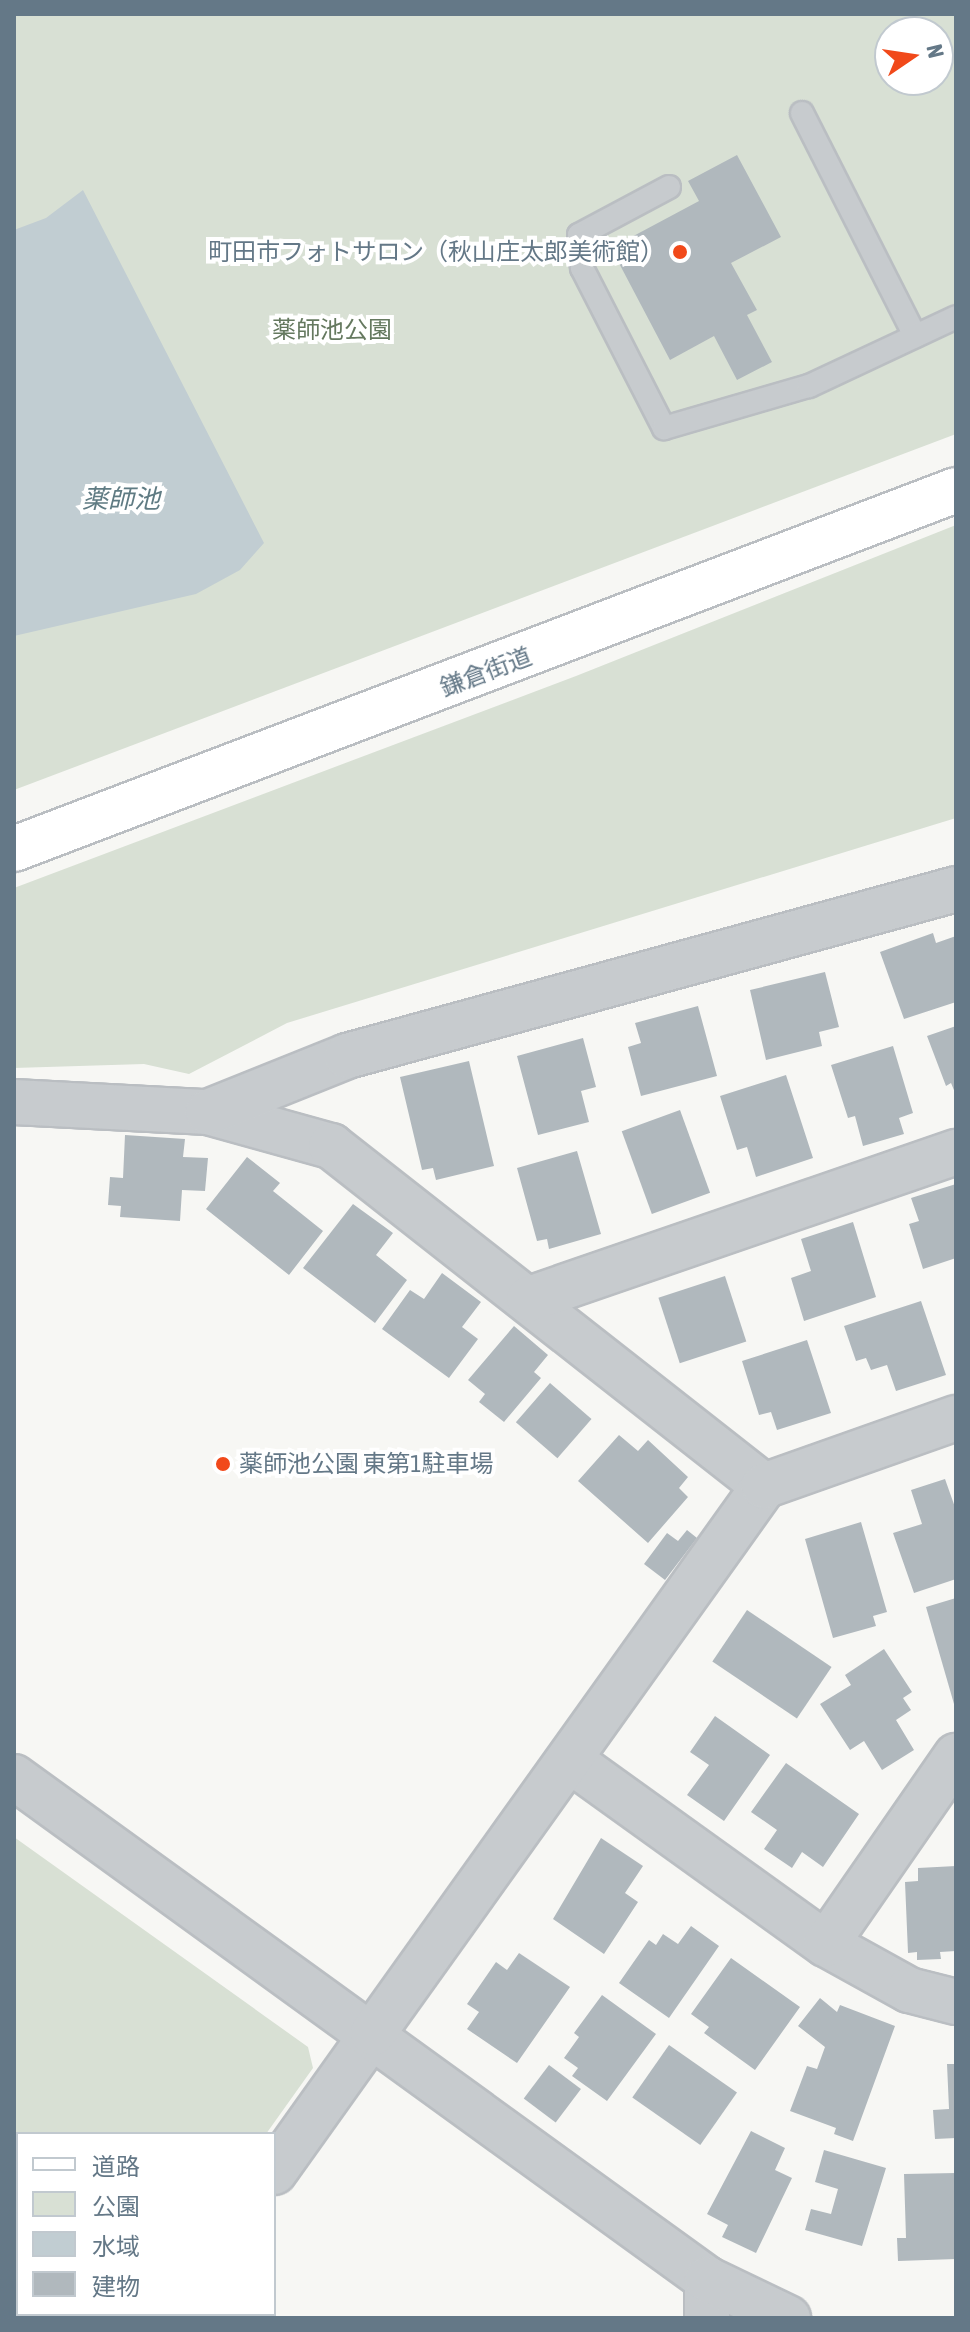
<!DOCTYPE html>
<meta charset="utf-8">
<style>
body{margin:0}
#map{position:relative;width:970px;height:2332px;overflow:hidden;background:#f7f7f4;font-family:"Asap Condensed","Noto Sans JP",sans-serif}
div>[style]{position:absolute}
.green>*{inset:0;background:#d8e0d4}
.water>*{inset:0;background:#c1cdd2}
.building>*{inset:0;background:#b0b8bd;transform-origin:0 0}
.roads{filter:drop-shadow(2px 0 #babec2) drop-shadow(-2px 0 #babec2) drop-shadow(0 2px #babec2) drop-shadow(0 -2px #babec2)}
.service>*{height:22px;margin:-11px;padding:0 11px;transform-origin:11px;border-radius:11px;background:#c7cbce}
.minor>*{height:44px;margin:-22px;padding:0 22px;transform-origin:22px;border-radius:22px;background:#c7cbce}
.tertiary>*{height:44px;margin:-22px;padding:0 22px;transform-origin:22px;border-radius:22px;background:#c7cbce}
.primary>*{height:44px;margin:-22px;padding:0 22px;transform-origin:22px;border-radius:22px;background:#fff}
.dots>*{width:22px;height:22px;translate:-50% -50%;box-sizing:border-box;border:4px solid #fff;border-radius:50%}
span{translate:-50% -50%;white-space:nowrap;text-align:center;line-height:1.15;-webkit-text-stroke:8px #fff;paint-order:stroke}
.poi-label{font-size:24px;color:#647887}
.right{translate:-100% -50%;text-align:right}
.left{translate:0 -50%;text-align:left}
.park-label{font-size:24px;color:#65795f}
.street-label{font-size:24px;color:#647887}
.water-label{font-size:26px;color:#5f7b83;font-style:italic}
.frame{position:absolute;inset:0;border:16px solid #647887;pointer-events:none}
.legend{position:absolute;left:16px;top:2132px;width:260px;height:184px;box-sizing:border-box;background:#fff;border:2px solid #c1c9cf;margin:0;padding:10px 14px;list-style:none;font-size:24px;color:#647887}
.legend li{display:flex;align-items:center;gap:16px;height:40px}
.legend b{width:40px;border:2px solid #c1c9cf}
.north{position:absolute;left:874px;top:16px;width:80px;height:80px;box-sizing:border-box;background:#fff;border:2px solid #c1c9cf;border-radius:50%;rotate:77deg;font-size:22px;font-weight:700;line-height:32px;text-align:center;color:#647887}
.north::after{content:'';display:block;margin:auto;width:28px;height:36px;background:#f1491a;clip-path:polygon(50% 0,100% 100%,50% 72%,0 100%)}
</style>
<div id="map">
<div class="green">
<i style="clip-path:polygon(evenodd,14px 14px,956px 14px,956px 434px,14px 790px,14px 14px,890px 32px,938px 32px,938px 80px,890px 80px,890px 32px)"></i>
<i style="clip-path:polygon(956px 525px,956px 818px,287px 1023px,189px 1074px,144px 1064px,14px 1068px,14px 888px,576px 676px)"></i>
<i style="clip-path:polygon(14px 1837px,308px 2047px,313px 2068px,266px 2134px,18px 2134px,14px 2306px)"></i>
</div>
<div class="water">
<i style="clip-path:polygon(83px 190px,264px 543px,240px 570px,196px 594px,14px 636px,14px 230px,46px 218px)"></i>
</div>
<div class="building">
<i style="clip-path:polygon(737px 155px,781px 237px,731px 263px,757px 310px,747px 315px,772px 362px,737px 380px,714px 336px,670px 360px,611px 248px,699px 201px,688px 181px)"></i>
<i style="clip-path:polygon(933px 933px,936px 943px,956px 936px,956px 1002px,904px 1019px,880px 952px)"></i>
<i style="clip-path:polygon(825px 972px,839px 1027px,819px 1032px,822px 1046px,766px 1060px,750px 990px)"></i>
<i style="clip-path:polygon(698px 1006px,717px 1076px,641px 1096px,628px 1047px,641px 1043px,635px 1023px)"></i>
<i style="clip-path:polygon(956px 1026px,956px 1095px,951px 1083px,946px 1086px,927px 1036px)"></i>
<i style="clip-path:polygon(583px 1038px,596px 1087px,581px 1091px,589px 1122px,538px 1135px,517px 1056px)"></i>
<i style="clip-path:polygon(893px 1046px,913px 1113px,899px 1118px,904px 1134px,863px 1146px,855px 1116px,848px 1118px,831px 1065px)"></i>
<i style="clip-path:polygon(469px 1061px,494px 1166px,436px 1180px,433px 1168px,422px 1170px,400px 1077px)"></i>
<i style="clip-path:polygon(786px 1075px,813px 1158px,756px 1177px,747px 1147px,737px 1150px,720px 1096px)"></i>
<i style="left:680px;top:1110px;width:88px;height:62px;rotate:70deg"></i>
<i style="clip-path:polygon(125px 1135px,185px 1139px,183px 1157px,208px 1158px,205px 1191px,182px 1190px,180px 1221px,120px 1217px,121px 1206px,108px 1205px,110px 1177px,123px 1178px)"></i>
<i style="clip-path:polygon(577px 1151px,601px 1234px,549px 1249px,547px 1239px,537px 1241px,517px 1168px)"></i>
<i style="clip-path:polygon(247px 1157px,280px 1183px,273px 1191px,323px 1231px,289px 1275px,206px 1209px)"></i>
<i style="clip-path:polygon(956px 1184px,956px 1258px,923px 1269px,909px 1224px,919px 1221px,911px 1198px)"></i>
<i style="clip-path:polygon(353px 1204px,393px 1233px,376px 1255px,407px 1280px,375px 1323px,303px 1268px)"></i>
<i style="clip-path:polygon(853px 1222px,876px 1297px,804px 1321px,791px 1278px,811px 1271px,801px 1239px)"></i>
<i style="clip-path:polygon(442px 1273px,481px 1302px,462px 1327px,478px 1339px,449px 1378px,382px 1329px,410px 1290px,424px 1299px)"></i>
<i style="left:725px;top:1276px;width:69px;height:70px;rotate:72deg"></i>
<i style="clip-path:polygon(921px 1301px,946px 1375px,896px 1391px,887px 1365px,871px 1370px,866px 1358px,856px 1361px,844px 1326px)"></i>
<i style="clip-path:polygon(514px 1326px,548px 1355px,534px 1372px,541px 1378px,504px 1422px,479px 1402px,485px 1394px,468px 1380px)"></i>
<i style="clip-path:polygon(807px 1340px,831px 1413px,777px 1430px,771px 1412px,759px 1415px,742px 1361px)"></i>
<i style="left:550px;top:1383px;width:55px;height:52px;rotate:41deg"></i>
<i style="clip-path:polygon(619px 1435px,638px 1451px,648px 1440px,688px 1477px,679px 1488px,688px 1497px,648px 1543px,578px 1481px)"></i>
<i style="clip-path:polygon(945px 1479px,956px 1510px,956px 1579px,914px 1593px,893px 1533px,922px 1524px,911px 1490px)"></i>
<i style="clip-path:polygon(861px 1522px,887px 1612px,873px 1616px,876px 1626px,833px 1638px,805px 1539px)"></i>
<i style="clip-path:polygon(687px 1530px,697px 1538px,665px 1580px,644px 1564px,667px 1533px,678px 1541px)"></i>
<i style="clip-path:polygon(956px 1598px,956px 1703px,954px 1704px,926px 1607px)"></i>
<i style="left:747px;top:1610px;width:102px;height:62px;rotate:34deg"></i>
<i style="clip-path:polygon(884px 1649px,912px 1692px,903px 1698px,911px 1710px,896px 1720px,914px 1750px,882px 1770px,864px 1741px,850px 1750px,820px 1704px,851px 1685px,845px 1675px)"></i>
<i style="clip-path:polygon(715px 1716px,770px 1755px,724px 1821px,687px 1795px,709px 1765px,690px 1752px)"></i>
<i style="clip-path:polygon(786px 1763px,859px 1814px,823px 1867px,802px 1852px,792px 1868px,764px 1849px,777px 1830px,751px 1812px)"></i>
<i style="clip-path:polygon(601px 1838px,643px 1866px,625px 1893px,638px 1902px,604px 1954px,553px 1919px)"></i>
<i style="clip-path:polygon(956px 1866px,956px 1951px,940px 1952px,941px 1959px,917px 1960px,917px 1952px,908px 1953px,905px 1882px,918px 1881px,918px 1868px)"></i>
<i style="clip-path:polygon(691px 1926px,719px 1946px,669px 2018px,619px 1983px,649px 1940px,656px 1945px,663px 1934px,678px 1944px)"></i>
<i style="clip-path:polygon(519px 1953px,570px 1987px,517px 2063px,467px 2029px,479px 2012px,467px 2004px,496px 1962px,507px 1970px)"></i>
<i style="clip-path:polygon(731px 1958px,800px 2007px,755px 2070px,704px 2033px,709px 2027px,691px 2014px)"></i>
<i style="clip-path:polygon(602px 1995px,656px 2034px,607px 2101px,572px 2076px,578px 2068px,564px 2058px,579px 2037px,574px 2033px)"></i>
<i style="clip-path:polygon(820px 1998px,837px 2012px,840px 2005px,895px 2026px,853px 2141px,834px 2134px,836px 2128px,790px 2111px,807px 2066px,817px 2069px,825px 2047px,798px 2026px)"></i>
<i style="left:669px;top:2045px;width:83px;height:64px;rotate:35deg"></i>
<i style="clip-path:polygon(947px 2064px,956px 2064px,956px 2138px,935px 2139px,933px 2110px,949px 2109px)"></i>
<i style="left:549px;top:2065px;width:40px;height:42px;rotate:37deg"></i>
<i style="clip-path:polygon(751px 2131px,785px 2148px,775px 2170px,792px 2178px,756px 2253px,722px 2237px,728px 2225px,707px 2214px)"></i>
<i style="clip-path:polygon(824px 2150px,886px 2168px,862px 2246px,805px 2230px,811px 2209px,831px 2214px,838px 2189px,815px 2182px)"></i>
<i style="clip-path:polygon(956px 2173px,956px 2259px,898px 2261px,897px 2238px,906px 2238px,904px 2174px)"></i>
</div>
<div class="roads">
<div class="service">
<i style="left:802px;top:113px;width:250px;rotate:63.1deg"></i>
<i style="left:669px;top:187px;width:102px;rotate:151.9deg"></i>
<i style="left:579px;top:235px;width:33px;rotate:85deg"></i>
<i style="left:582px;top:268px;width:180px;rotate:62.9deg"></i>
<i style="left:664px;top:428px;width:151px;rotate:-16.2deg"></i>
<i style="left:809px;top:386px;width:162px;rotate:-25.1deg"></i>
</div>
<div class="minor">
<i style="left:14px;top:1102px;width:194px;rotate:3deg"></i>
<i style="left:208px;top:1112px;width:128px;rotate:15.5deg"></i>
<i style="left:331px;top:1146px;width:551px;rotate:38.14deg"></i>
<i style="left:208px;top:1112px;width:150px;rotate:-21.9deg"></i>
<i style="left:347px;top:1056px;width:631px;rotate:-15.33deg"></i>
<i style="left:529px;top:1299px;width:452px;rotate:-19deg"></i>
<i style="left:571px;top:1761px;width:314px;rotate:35.7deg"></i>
<i style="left:826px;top:1944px;width:95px;rotate:29deg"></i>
<i style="left:909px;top:1990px;width:49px;rotate:14.3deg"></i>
<i style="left:826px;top:1944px;width:229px;rotate:-55.3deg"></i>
<i style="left:274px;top:2172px;width:171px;rotate:-54.5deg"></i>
<i style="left:171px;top:2318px;width:4px;rotate:-63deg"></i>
<i style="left:707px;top:2318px;width:39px;rotate:-90deg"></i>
</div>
<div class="tertiary">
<i style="left:14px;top:1777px;width:856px;rotate:35.92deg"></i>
<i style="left:707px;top:2279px;width:90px;rotate:25.7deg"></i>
<i style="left:373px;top:2033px;width:672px;rotate:-54.44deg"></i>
<i style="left:764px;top:1486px;width:204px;rotate:-19.5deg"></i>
</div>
<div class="primary">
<i style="left:14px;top:849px;width:1008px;rotate:-20.86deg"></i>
</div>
</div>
<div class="dots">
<i style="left:680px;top:252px;background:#f1491a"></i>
<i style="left:223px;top:1464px;background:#f1491a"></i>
</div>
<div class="poi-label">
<span class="right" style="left:664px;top:252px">町田市フォトサロン（秋山庄太郎美術館）</span>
<span class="left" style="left:239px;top:1464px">薬師池公園 東第1駐車場</span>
</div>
<div class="park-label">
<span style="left:332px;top:330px">薬師池公園</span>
</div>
<div class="street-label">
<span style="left:486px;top:672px;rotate:-21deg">鎌倉街道</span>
</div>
<div class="water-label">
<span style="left:121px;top:500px">薬師池</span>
</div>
<div class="frame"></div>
<ul class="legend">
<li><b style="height:10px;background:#fff"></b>道路</li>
<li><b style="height:22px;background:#d8e0d4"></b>公園</li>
<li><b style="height:22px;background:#c1cdd2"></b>水域</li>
<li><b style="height:22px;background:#b0b8bd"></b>建物</li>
</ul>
<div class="north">N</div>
</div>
